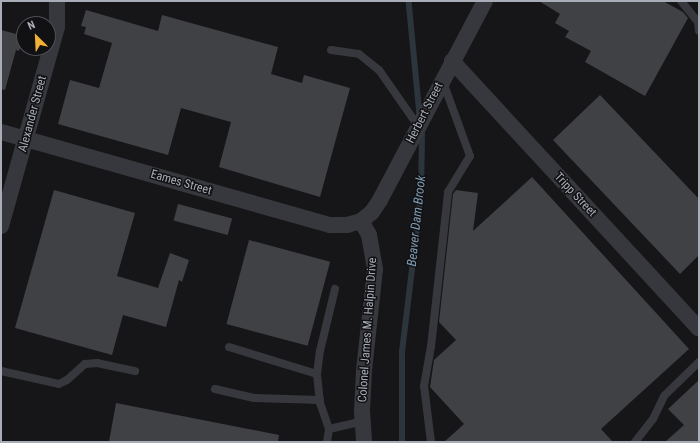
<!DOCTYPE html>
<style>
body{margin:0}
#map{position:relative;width:700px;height:443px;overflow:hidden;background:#161618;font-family:"Roboto Condensed",sans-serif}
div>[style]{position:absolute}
.stream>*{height:5.5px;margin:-2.75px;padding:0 2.75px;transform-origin:2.75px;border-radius:2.75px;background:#2c353c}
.building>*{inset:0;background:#404145;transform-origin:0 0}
.service>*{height:8px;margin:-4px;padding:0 4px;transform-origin:4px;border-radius:4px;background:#37383d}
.minor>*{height:16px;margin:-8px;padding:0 8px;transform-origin:8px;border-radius:8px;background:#37383d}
span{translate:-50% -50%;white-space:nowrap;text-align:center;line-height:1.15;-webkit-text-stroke:3px #111113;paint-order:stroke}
.street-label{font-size:12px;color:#a8adb8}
.water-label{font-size:13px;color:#7f9bb3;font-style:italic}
.frame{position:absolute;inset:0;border:2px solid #a8adb8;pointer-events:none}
.north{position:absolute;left:16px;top:16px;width:40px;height:40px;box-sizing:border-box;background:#111113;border:1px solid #4d4f55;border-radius:50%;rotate:336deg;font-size:11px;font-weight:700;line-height:16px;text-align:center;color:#a8adb8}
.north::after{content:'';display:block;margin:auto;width:14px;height:18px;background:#f2b134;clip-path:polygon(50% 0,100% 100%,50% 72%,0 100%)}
</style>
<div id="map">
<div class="stream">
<i style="left:409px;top:1px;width:115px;rotate:84.5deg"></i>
<i style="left:402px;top:442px;width:90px;rotate:-90deg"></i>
<i style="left:402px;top:352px;width:157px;rotate:-83.1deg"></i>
<i style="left:421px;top:196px;width:66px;rotate:-89.1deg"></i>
</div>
<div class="building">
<i style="clip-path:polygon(539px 1px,663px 1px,683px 12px,688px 18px,645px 96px,585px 62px,591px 51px,565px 37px,569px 31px,555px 23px,560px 14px)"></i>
<i style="clip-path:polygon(86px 10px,158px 31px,162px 15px,278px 47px,271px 74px,302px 83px,304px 75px,350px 88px,320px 197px,219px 167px,231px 122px,181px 108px,168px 155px,58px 124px,70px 80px,99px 88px,112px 43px,84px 34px,86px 27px,81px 26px)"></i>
<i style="clip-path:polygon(1px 30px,24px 36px,19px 51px,16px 50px,5px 90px,1px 89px)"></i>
<i style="clip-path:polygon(600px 95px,699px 199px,699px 255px,680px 274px,553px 140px)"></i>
<i style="clip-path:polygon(532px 177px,689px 349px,601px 429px,613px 442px,444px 442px,464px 424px,430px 387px,434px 360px,456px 340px,439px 322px,453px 194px,456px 190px,478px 193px,473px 231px)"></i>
<i style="clip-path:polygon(54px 190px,135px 213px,117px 276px,158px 288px,170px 253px,189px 260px,182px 282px,179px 280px,166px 327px,123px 315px,112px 355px,15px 328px)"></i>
<i style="left:178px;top:204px;width:56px;height:17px;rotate:15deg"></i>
<i style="left:249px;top:240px;width:84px;height:87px;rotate:15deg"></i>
<i style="clip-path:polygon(699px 380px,699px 442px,665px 442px,684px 425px,668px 409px)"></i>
<i style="clip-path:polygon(116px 403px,279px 435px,278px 442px,109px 442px)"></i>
</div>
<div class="service">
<i style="left:681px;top:1px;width:27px;rotate:51deg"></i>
<i style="left:698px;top:22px;width:9px;rotate:84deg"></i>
<i style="left:331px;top:50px;width:28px;rotate:8deg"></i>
<i style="left:359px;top:54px;width:26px;rotate:39deg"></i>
<i style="left:379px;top:70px;width:68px;rotate:55.1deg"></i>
<i style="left:229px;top:347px;width:92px;rotate:17.1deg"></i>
<i style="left:1px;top:371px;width:59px;rotate:12.6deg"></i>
<i style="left:59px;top:384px;width:9px;rotate:-27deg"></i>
<i style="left:67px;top:380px;width:24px;rotate:-42deg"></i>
<i style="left:85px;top:364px;width:12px;rotate:-5deg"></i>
<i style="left:97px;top:363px;width:39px;rotate:12deg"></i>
<i style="left:215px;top:389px;width:40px;rotate:13deg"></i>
<i style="left:254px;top:398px;width:66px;rotate:1.7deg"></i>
<i style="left:329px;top:429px;width:28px;rotate:-109deg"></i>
<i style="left:320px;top:403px;width:29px;rotate:-96deg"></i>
<i style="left:317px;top:374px;width:23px;rotate:-83deg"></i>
<i style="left:320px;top:351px;width:64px;rotate:-76.4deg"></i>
<i style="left:327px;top:442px;width:13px;rotate:-81deg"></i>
<i style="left:329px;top:429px;width:35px;rotate:-13deg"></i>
<i style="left:431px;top:442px;width:56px;rotate:-97.1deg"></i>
<i style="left:424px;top:386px;width:40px;rotate:-80deg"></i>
<i style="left:431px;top:347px;width:156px;rotate:-83.7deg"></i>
<i style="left:448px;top:192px;width:42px;rotate:-58.6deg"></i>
<i style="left:470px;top:156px;width:79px;rotate:-110deg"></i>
<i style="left:635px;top:442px;width:29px;rotate:-52deg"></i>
<i style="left:653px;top:419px;width:25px;rotate:-64deg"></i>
<i style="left:664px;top:396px;width:49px;rotate:-44.2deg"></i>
</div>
<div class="minor">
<i style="left:452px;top:61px;width:364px;rotate:47.3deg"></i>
<i style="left:1px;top:132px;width:342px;rotate:15.8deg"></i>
<i style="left:330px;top:225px;width:17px"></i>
<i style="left:347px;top:225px;width:15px;rotate:-16deg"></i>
<i style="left:361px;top:221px;width:14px;rotate:-39deg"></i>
<i style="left:372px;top:212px;width:14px;rotate:-56deg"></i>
<i style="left:380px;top:200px;width:225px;rotate:-62.2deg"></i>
<i style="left:361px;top:221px;width:16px;rotate:60deg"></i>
<i style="left:369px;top:235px;width:35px;rotate:80deg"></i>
<i style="left:375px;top:269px;width:103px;rotate:96.2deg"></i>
<i style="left:364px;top:371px;width:40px;rotate:92.9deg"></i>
<i style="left:362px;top:411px;width:31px;rotate:86deg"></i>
<i style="left:1px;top:226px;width:207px;rotate:-74.3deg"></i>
<i style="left:57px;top:27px;width:26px;rotate:-90deg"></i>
</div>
<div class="street-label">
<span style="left:425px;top:113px;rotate:-63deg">Herbert Street</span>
<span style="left:33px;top:114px;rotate:-75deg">Alexander Street</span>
<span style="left:181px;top:183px;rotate:16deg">Eames Street</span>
<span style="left:575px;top:195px;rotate:47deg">Tripp Street</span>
<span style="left:368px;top:330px;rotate:-86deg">Colonel James M. Halpin Drive</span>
</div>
<div class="water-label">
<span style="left:417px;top:221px;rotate:-84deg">Beaver Dam Brook</span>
</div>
<div class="frame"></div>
<div class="north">N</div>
</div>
